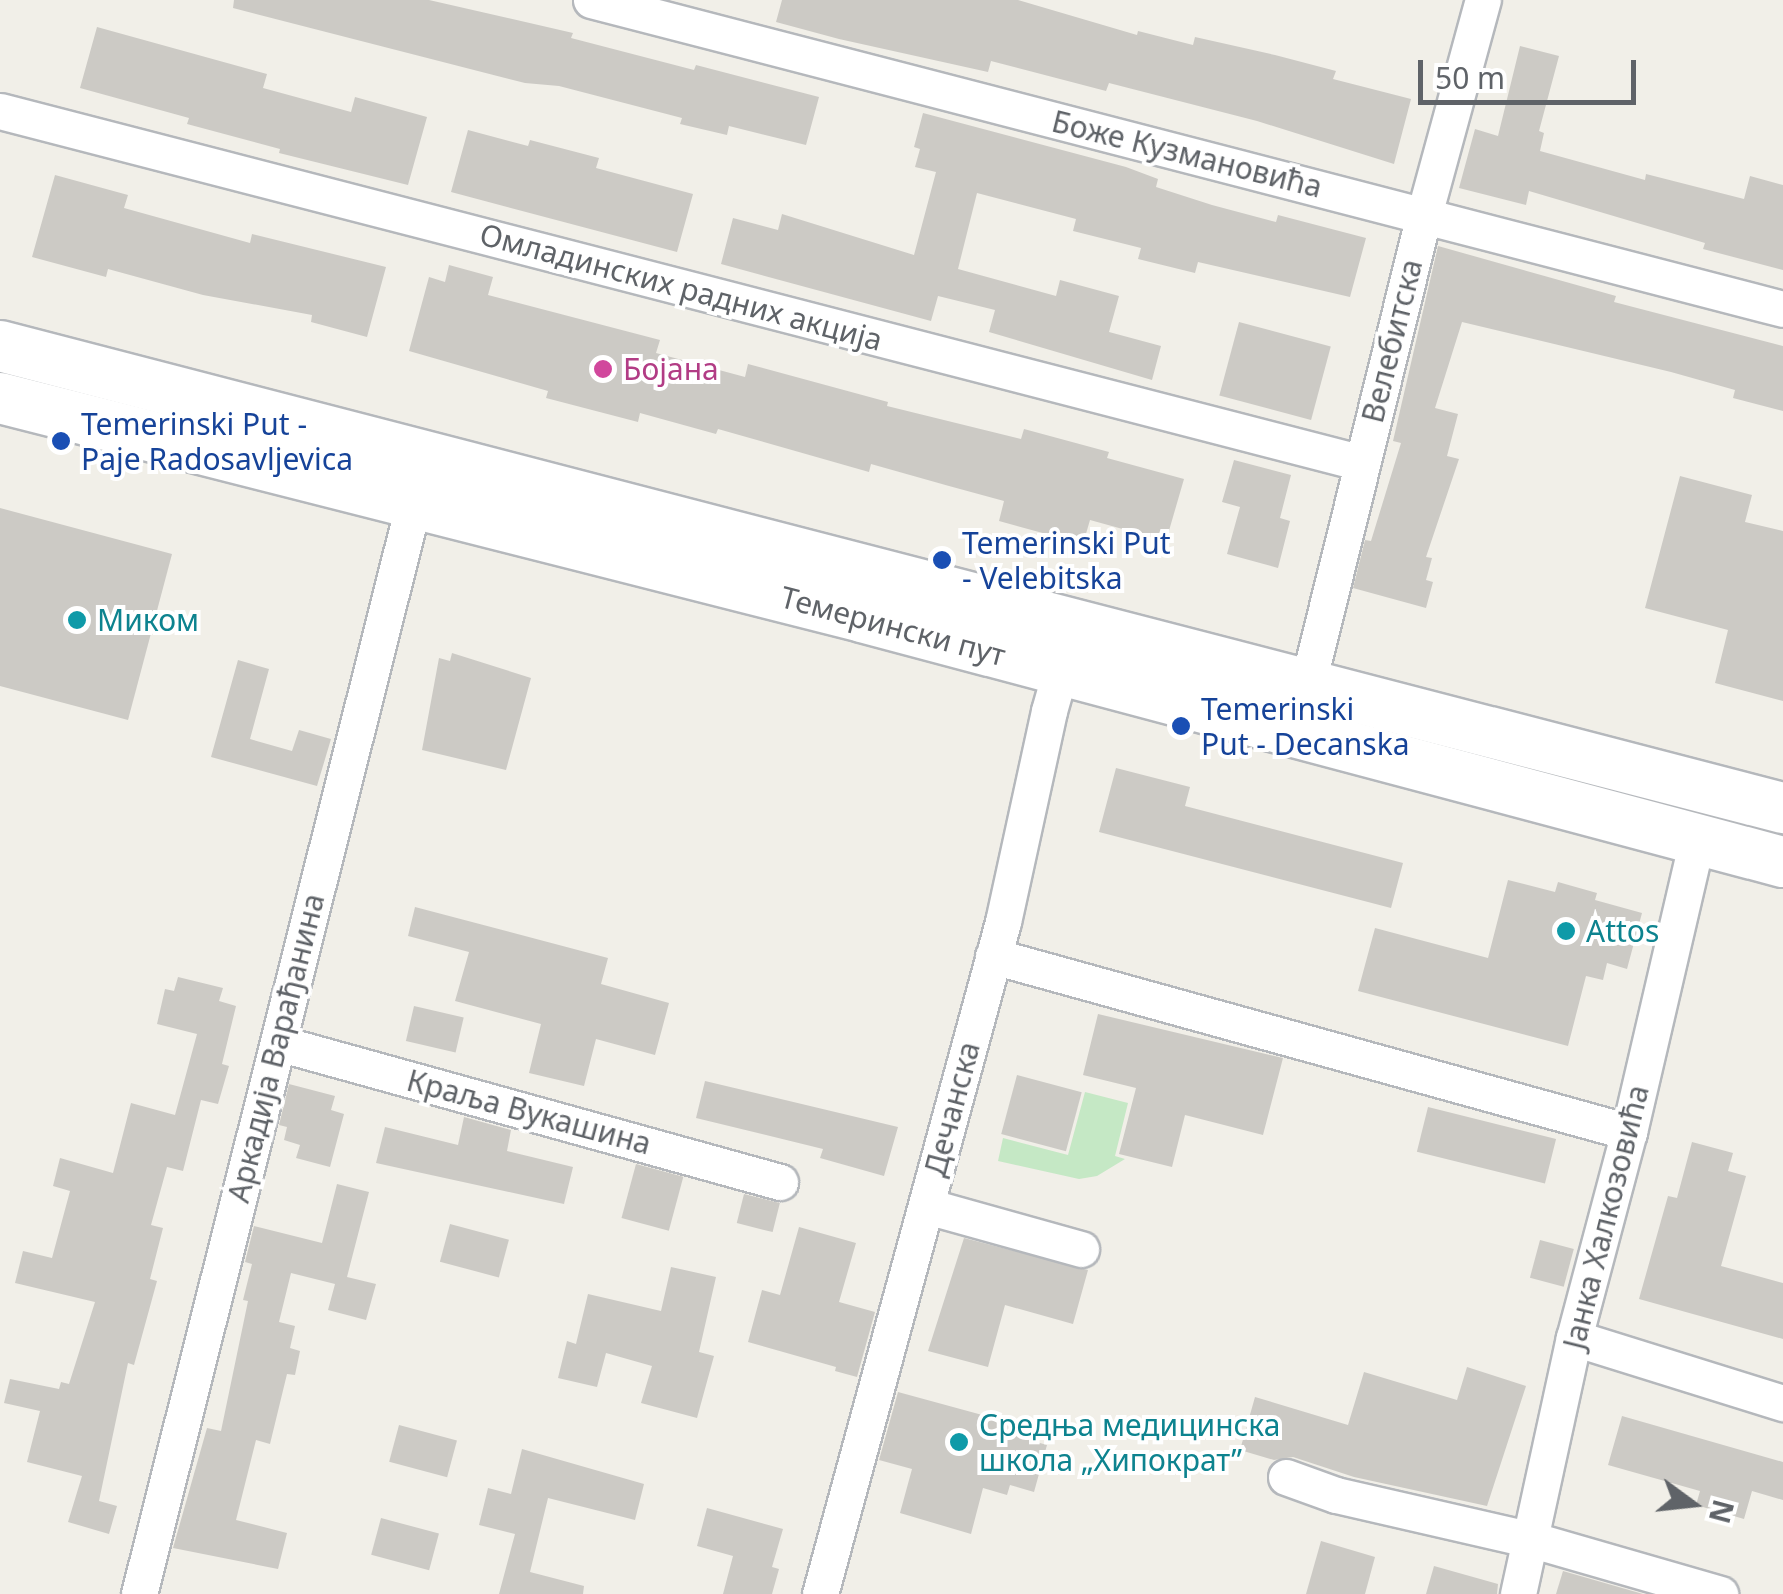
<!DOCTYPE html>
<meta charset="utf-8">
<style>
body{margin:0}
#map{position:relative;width:1783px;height:1594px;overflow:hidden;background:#f1efe8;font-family:"Noto Sans",sans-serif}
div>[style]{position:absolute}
.green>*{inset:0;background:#c5e8c5}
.building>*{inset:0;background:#cccac5;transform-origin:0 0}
.roads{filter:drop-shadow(2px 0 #b5b8bc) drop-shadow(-2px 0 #b5b8bc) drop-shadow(0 2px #b5b8bc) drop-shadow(0 -2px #b5b8bc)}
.minor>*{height:35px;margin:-17.5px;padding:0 17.5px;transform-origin:17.5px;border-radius:17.5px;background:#fff}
.secondary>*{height:50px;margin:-25px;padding:0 25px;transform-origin:25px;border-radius:25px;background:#fff}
.dots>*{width:28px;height:28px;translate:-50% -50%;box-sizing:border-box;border:5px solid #fff;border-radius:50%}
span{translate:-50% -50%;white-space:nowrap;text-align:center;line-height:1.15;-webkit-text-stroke:8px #fff;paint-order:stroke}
.street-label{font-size:30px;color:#5f6368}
.hotel-label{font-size:30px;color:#b23c85}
.left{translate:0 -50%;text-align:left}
.transit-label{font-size:30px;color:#164399}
.culture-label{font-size:30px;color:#0d838f}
.north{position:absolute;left:1643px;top:1454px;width:100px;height:100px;-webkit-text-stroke:8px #fff;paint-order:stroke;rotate:105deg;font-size:28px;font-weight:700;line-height:40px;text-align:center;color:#5f6368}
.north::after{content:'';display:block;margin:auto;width:35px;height:45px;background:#5f6368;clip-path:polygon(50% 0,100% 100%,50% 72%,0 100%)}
.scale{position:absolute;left:1418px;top:60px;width:218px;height:45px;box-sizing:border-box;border:5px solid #5f6368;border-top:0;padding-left:12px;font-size:30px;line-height:35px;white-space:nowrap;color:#5f6368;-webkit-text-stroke:8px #fff;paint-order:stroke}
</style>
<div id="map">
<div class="green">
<i style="clip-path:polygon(1085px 1092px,1128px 1103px,1115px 1156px,1125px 1159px,1097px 1176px,1079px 1179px,998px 1161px,1003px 1138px,1068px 1155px)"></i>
</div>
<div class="building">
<i style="clip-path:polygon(234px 0,429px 0,573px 33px,571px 38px,694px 70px,696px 65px,819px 97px,806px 145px,729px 126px,727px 135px,680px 124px,682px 118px,559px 86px,525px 83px,233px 8px)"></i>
<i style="clip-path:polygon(782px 0,1018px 0,1137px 35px,1138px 31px,1193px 45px,1195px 37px,1275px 55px,1336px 71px,1333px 79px,1411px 99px,1394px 164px,1257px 121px,1109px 83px,1106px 91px,991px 61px,988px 72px,839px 39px,776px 22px)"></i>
<i style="clip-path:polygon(97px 27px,267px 74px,263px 88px,351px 112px,355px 97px,427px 117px,408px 185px,279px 153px,280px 149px,187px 124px,189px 118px,80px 88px)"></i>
<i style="clip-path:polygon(1520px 46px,1559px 56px,1539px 131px,1544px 133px,1540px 151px,1645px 180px,1646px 174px,1744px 199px,1750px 176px,1783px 185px,1783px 270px,1703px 249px,1705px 243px,1529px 191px,1526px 205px,1459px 188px,1475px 129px,1498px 136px)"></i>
<i style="clip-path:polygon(923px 113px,1126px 167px,1158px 179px,1156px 187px,1212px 205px,1276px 222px,1278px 215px,1366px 238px,1350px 297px,1198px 262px,1195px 273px,1138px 259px,1141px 248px,1073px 231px,1076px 219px,977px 193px,958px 269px,1056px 296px,1060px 280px,1119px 296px,1109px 332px,1161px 346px,1152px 380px,989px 332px,995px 310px,938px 296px,931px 321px,721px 264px,733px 218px,778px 230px,782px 214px,914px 255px,936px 172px,915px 167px,920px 149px,914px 147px)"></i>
<i style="clip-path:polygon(468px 130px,528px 146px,530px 140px,599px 158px,596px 168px,693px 194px,677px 252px,451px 192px)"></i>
<i style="clip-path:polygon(55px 175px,128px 195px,124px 208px,250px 243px,252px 234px,386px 267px,367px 337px,311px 322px,312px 315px,203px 295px,108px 269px,106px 277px,32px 257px)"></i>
<i style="clip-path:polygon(1438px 246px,1616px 296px,1614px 302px,1783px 346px,1783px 411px,1733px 398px,1735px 390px,1671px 372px,1462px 322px,1435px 408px,1458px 414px,1447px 456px,1459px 459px,1426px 557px,1432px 558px,1426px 580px,1433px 582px,1426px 608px,1353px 588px,1365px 540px,1371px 541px,1401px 443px,1393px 441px)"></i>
<i style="clip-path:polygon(449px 265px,493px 277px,488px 295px,660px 340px,656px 353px,745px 377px,748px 364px,888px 402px,887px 406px,1021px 439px,1024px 429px,1109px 452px,1107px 458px,1184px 479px,1166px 541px,1090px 520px,1083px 544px,999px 521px,1004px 501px,949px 486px,871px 464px,869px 472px,718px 429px,716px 434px,640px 413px,638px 422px,546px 398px,548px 391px,409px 351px,429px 277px,445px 282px)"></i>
<i style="left:1239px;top:322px;width:95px;height:76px;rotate:15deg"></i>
<i style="clip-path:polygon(1234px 460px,1291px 475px,1280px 518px,1290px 521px,1278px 568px,1227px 554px,1240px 507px,1222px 502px)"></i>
<i style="clip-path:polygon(1680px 476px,1752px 495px,1745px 522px,1783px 531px,1783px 701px,1715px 683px,1728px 630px,1645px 608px)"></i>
<i style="clip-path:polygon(0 508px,172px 554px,128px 720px,0 686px)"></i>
<i style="clip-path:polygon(452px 653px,531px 678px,506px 770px,422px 750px,439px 658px,450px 661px)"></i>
<i style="clip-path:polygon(238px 660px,269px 669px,250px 739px,292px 751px,299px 730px,331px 739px,317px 786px,211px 757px)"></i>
<i style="clip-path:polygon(1116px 768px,1190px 787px,1185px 806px,1403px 863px,1391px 908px,1099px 832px)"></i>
<i style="clip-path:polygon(1508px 880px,1555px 892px,1558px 882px,1597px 893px,1595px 900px,1642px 913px,1627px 969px,1607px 963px,1603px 980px,1586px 976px,1568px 1046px,1358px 991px,1375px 928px,1488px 958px)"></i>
<i style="clip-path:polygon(415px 907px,608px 958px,601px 984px,669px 1003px,655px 1055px,596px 1039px,584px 1086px,529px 1073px,541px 1024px,455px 1001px,469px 952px,408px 936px)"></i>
<i style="clip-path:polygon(178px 977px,223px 988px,219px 1001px,236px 1006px,222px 1064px,229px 1066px,218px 1104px,201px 1100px,183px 1171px,167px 1167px,151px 1225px,163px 1228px,150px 1279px,157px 1281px,134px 1365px,128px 1363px,99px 1501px,117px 1506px,109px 1534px,68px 1522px,82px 1476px,27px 1462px,40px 1411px,4px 1403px,10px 1379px,59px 1389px,61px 1382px,69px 1384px,95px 1302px,15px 1283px,23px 1251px,52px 1258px,70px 1191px,53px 1186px,60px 1158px,113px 1173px,131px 1103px,175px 1115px,197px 1034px,157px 1024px,165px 989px,174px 991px)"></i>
<i style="left:414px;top:1006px;width:51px;height:36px;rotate:13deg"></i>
<i style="clip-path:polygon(1098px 1014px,1283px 1058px,1263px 1135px,1185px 1115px,1172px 1167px,1119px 1154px,1136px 1088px,1083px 1075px)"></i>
<i style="left:1017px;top:1075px;width:67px;height:61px;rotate:15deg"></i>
<i style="clip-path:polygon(705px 1081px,898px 1127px,884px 1176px,820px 1158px,823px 1149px,696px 1118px)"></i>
<i style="clip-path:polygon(289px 1084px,335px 1096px,331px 1110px,344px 1114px,330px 1167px,296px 1158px,300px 1145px,284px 1140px,287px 1127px,279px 1125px)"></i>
<i style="left:1428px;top:1107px;width:132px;height:46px;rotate:14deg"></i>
<i style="clip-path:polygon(464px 1117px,511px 1130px,507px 1151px,573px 1167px,564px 1204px,376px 1163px,385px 1127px,458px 1145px)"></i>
<i style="clip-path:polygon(1692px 1142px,1733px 1153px,1728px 1171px,1746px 1176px,1721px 1266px,1783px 1283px,1783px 1339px,1639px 1299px,1668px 1196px,1677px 1198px)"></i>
<i style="left:636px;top:1164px;width:49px;height:56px;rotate:15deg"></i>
<i style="clip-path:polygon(337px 1184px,369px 1192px,347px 1277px,376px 1284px,366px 1320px,328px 1310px,335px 1284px,291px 1273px,279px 1322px,295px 1326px,290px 1348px,300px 1351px,295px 1375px,287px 1374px,270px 1444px,256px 1440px,236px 1520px,287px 1533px,278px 1569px,173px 1548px,207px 1428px,221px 1431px,248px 1301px,243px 1300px,252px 1264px,245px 1262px,254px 1226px,322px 1243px)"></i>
<i style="left:744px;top:1194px;width:37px;height:30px;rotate:14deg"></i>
<i style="left:450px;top:1224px;width:61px;height:39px;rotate:15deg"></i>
<i style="clip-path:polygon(799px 1227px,856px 1243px,839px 1302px,875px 1312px,857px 1377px,835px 1371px,836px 1367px,748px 1342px,762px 1290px,780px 1295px)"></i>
<i style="clip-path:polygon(964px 1238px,1088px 1270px,1073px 1324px,1005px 1305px,988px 1367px,928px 1351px)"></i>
<i style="left:1540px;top:1240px;width:35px;height:39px;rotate:15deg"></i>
<i style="clip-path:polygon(671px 1267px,716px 1277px,699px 1352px,714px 1356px,697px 1418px,641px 1403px,652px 1366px,606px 1353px,597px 1387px,558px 1378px,567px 1341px,576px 1344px,588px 1294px,661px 1311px)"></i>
<i style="clip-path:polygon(1467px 1367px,1526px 1386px,1487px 1506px,1354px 1477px,1293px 1457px,1274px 1460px,1240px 1450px,1255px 1397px,1348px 1425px,1364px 1372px,1457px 1400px)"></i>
<i style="clip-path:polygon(898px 1392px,1026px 1427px,1022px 1438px,1047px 1445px,1034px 1492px,1010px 1485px,1007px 1495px,983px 1488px,971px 1534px,900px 1513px,912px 1469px,879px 1460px)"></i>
<i style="clip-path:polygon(1622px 1416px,1783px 1462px,1783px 1500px,1752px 1491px,1744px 1519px,1696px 1505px,1700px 1491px,1608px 1465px)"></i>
<i style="left:399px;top:1425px;width:60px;height:38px;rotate:15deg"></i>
<i style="clip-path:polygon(522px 1449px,644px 1484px,635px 1520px,548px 1498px,530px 1572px,584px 1586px,583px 1594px,499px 1594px,515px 1534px,479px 1525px,488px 1488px,511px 1494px)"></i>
<i style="clip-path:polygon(707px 1508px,783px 1529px,772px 1567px,779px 1569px,772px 1594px,723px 1594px,733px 1556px,697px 1546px)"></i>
<i style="left:381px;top:1518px;width:60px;height:38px;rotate:15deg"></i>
<i style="clip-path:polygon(1321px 1541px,1375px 1557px,1365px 1594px,1306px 1594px)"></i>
<i style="clip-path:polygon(1434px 1566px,1498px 1584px,1497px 1594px,1426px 1594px)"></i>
<i style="clip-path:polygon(1563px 1571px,1643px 1594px,1556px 1594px)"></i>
</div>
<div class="roads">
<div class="minor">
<i style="left:591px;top:0;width:1231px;rotate:14.53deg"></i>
<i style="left:0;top:111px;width:1407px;rotate:14.49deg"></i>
<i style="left:1308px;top:683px;width:482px;rotate:-76.1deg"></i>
<i style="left:1424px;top:215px;width:223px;rotate:-74.7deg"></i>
<i style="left:993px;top:956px;width:660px;rotate:15.47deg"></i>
<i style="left:278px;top:1043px;width:521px;rotate:15.48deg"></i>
<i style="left:927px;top:1206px;width:160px;rotate:15.6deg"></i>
<i style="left:1574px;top:1338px;width:219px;rotate:17.3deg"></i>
<i style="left:1286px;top:1477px;width:53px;rotate:19.8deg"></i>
<i style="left:1336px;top:1495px;width:202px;rotate:12.9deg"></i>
<i style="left:1533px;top:1540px;width:195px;rotate:16.1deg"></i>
<i style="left:139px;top:1594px;width:1126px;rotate:-75.87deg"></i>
<i style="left:820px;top:1594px;width:696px;rotate:-74.77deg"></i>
<i style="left:1003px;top:922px;width:216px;rotate:-77.7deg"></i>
<i style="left:1049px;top:711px;width:62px;rotate:-74.2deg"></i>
<i style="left:1518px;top:1594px;width:262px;rotate:-77.7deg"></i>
<i style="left:1574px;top:1338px;width:213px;rotate:-75.1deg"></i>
<i style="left:1629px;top:1132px;width:300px;rotate:-76.9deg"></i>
</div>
<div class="secondary">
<i style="left:0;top:346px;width:1842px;rotate:14.53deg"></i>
<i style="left:0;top:398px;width:889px;rotate:14.25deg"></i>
<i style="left:862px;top:617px;width:953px;rotate:14.9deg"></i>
</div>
</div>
<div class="dots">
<i style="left:603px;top:369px;background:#d1479c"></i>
<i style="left:61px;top:441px;background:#1a4fb4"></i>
<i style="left:942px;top:560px;background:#1a4fb4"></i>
<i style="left:77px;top:620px;background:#0f9aa8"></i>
<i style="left:1181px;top:726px;background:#1a4fb4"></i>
<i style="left:1566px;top:931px;background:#0f9aa8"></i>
<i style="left:959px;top:1442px;background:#0f9aa8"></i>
</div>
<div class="street-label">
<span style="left:1187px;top:154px;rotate:14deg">Боже Кузмановића</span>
<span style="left:681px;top:287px;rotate:15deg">Омладинских радних акција</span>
<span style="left:1392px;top:341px;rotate:-76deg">Велебитска</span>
<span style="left:893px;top:626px;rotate:15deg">Темерински пут</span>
<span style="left:276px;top:1048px;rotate:-76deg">Аркадија Варађанина</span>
<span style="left:952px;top:1109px;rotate:-75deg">Дечанска</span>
<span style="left:529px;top:1112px;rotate:15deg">Краља Вукашина</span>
<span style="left:1606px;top:1217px;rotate:-76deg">Јанка Халкозовића</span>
</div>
<div class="hotel-label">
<span class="left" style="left:623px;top:369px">Бојана</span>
</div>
<div class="transit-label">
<span class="left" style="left:81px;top:441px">Temerinski Put -<br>Paje Radosavljevica</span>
<span class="left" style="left:962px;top:560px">Temerinski Put<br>- Velebitska</span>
<span class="left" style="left:1201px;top:726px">Temerinski<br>Put - Decanska</span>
</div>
<div class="culture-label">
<span class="left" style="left:97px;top:620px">Миком</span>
<span class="left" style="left:1586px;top:931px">Attos</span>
<span class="left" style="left:979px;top:1442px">Средња медицинска<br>школа „Хипократ”</span>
</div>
<div class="north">N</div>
<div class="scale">50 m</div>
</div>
